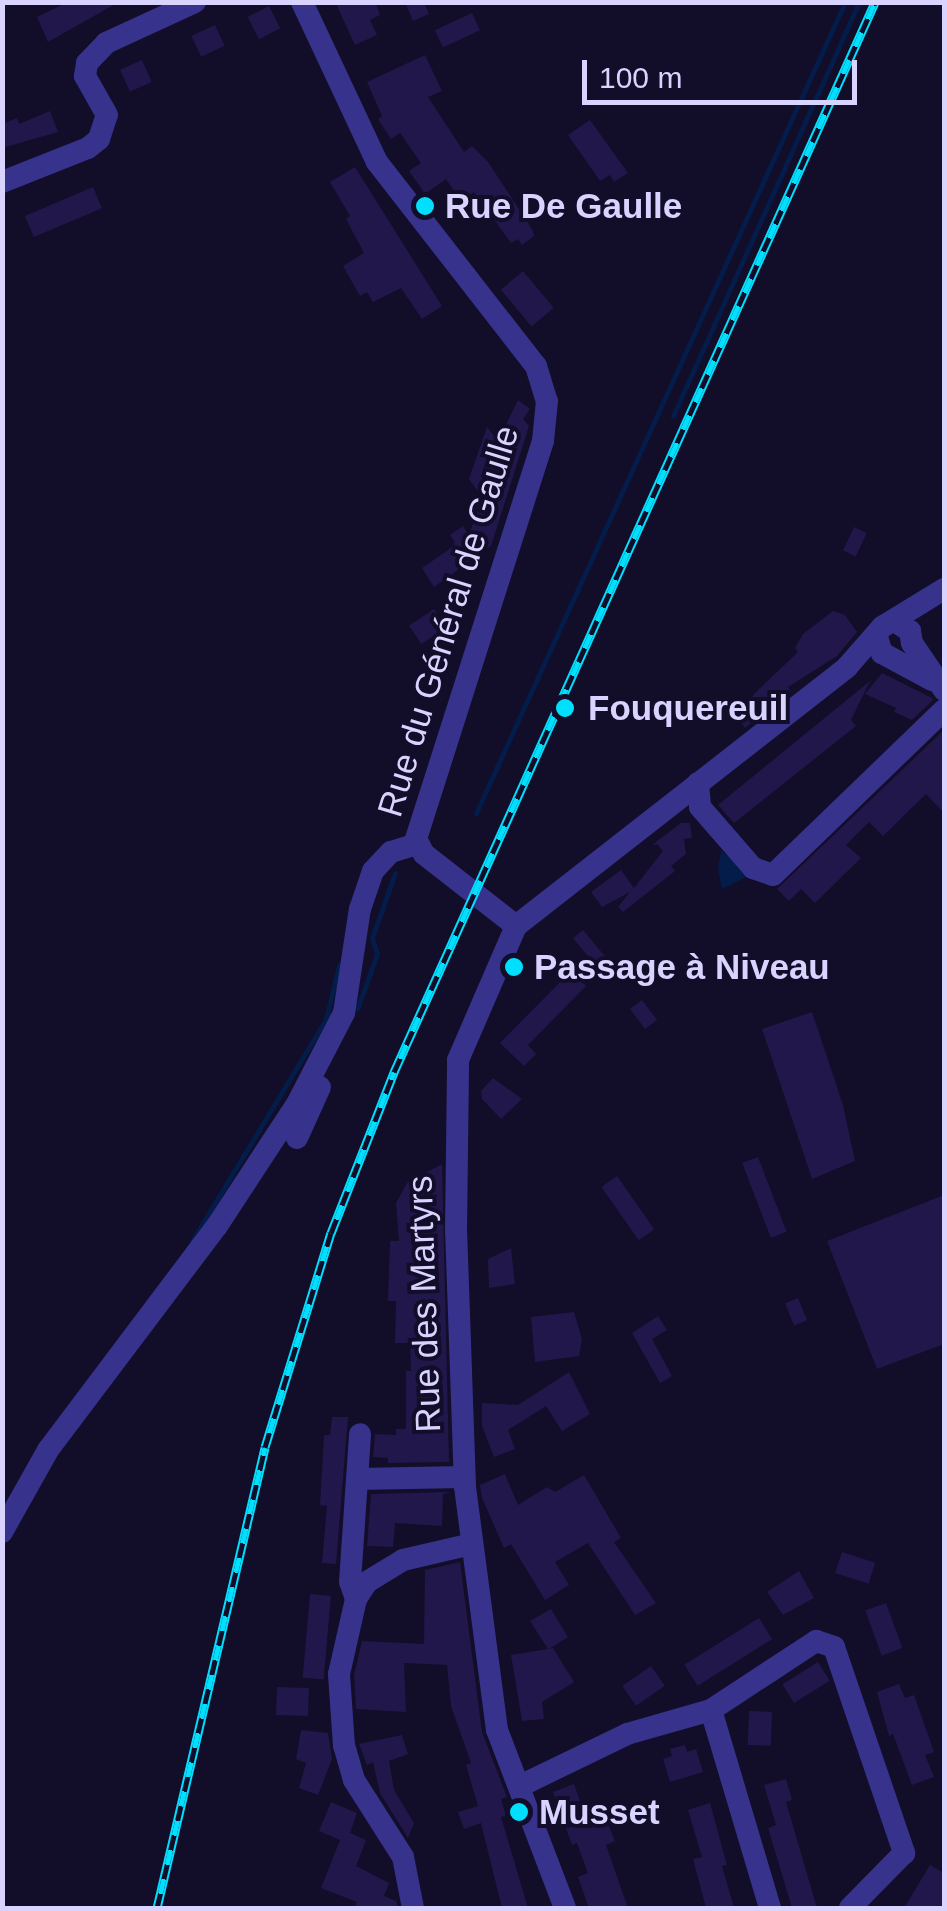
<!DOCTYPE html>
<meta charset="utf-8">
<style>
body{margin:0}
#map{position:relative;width:947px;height:1911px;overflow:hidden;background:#120d28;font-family:Helvetica,sans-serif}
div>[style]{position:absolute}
.water>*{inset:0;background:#041c49}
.stream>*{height:5px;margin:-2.5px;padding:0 2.5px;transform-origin:2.5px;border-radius:2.5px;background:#041c49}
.building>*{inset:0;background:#22174b;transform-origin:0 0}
.minor>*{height:22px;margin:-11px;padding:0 11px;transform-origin:11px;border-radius:11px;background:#37328c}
.rail>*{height:9px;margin-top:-4.5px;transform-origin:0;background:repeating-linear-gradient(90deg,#120d28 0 15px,#00e0fe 0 30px);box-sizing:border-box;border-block:2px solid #00e0fe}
.dots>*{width:28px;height:28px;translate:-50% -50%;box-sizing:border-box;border:5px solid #120d28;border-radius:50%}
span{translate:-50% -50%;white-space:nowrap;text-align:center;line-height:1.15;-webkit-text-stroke:8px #120d28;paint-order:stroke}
.poi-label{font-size:35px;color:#d9d3ff;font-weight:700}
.left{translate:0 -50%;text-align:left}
.street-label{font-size:35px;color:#d9d3ff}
.frame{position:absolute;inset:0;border:5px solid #d9d3ff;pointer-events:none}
.scale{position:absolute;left:582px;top:60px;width:275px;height:45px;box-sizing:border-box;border:5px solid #d9d3ff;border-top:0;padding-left:12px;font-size:30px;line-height:35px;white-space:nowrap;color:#d9d3ff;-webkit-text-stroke:8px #120d28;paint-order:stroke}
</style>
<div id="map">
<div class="water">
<i style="clip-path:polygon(721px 850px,745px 871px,746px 877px,722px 889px,718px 869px)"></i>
</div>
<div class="stream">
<i style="left:673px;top:416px;width:454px;rotate:-65.8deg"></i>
<i style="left:476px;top:813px;width:891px;rotate:-65.53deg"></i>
<i style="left:357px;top:1009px;width:59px;rotate:-70deg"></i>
<i style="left:377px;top:954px;width:17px;rotate:-107deg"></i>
<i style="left:372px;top:938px;width:69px;rotate:-70.5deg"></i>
<i style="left:192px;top:1241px;width:259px;rotate:-58.9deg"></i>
<i style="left:326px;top:1019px;width:56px;rotate:-76.5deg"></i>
</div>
<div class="building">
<i style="clip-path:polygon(68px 2px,119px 2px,48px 42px,37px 17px)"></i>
<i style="clip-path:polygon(345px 2px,375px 2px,380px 15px,370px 20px,377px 35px,355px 45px,337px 6px)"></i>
<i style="clip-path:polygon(405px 2px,424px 2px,429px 14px,413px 21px)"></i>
<i style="left:269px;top:6px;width:25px;height:24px;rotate:63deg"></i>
<i style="left:472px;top:13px;width:19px;height:41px;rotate:65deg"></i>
<i style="left:215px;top:25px;width:23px;height:26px;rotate:65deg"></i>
<i style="clip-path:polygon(425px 55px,442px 91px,428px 97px,464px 152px,472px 146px,488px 162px,532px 229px,534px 236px,522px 245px,518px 239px,511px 243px,474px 192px,461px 201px,446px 179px,425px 194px,409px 171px,421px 163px,400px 133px,391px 139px,378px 119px,382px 116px,367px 82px)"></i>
<i style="left:142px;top:60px;width:24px;height:24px;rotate:66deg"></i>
<i style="clip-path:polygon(50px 111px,58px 132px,2px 148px,2px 124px,17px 118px,19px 124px)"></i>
<i style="clip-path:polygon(590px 120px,628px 173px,614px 182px,610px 175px,600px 181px,568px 135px)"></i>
<i style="clip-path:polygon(355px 167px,442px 306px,422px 319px,401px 288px,373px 302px,367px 292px,360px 296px,343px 266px,364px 253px,346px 219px,350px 216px,330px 182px)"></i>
<i style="left:93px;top:187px;width:23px;height:74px;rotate:67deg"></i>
<i style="left:523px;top:271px;width:48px;height:29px;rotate:50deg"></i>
<i style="clip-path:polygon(518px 400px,530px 409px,523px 419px,529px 426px,491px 546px,434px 587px,422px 568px,451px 548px,455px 542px,450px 535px,463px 526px,469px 535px,482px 497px,469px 479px,487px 427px,498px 441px)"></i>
<i style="left:854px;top:527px;width:14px;height:26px;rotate:25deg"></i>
<i style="left:434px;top:609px;width:22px;height:30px;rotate:56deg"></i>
<i style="clip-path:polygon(833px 611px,845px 615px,857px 632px,837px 656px,788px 687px,791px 691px,745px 728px,737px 717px,755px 693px,798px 652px,795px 648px,803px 634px)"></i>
<i style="clip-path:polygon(882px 673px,932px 698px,933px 700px,912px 720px,894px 712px,896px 708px,865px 694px)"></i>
<i style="clip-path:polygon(870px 681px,851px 720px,856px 726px,734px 823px,718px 805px)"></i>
<i style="clip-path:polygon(944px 730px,944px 813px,926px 794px,883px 836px,869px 822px,846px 845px,861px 858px,815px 903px,801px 889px,789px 901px,777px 889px)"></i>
<i style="clip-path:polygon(681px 823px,690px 823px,692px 838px,684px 839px,686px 854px,671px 866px,675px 871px,623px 912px,618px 907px,630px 892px,602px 907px,591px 892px,621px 870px,634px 888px,663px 851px,657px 844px,652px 845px)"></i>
<i style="left:583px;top:930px;width:40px;height:13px;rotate:50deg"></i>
<i style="clip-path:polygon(571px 971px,586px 986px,528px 1045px,536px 1054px,524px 1066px,500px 1043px)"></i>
<i style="left:642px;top:1000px;width:25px;height:15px;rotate:53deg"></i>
<i style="clip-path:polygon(812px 1012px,843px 1105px,855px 1161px,812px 1179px,762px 1029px)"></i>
<i style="clip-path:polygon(493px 1078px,522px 1099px,501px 1119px,482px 1099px,481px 1091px)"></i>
<i style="left:758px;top:1157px;width:80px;height:17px;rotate:69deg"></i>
<i style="clip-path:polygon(442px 1164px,449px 1462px,388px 1463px,388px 1458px,373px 1457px,375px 1434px,396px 1435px,396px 1429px,406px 1429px,406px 1371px,411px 1371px,410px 1343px,395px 1343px,396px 1301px,388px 1301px,390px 1241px,399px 1241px,396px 1203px,407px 1183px)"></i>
<i style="left:617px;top:1176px;width:65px;height:19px;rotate:55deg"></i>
<i style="clip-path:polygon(944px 1195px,944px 1344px,877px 1369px,827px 1241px)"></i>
<i style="clip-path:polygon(511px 1248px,515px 1284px,489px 1288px,488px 1259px)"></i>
<i style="left:798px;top:1298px;width:24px;height:14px;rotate:68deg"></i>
<i style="clip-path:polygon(574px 1312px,582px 1339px,579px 1356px,535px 1362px,531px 1317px)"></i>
<i style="clip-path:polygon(658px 1316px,667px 1330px,652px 1339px,672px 1376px,660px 1383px,632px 1333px)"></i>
<i style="clip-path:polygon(569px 1372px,590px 1414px,562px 1431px,546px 1406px,508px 1430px,515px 1449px,494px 1457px,482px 1426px,482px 1403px,518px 1405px)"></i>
<i style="clip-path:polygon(332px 1417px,348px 1417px,336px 1564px,322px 1563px,327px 1506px,320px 1505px,324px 1435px,330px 1435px)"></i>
<i style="clip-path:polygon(505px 1474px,518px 1505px,547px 1487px,555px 1492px,584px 1475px,621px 1538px,614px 1542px,656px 1603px,635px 1615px,588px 1543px,555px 1562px,569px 1585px,545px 1600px,511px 1544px,504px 1548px,482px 1498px,480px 1485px)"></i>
<i style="clip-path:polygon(451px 1492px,443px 1494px,442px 1526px,395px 1523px,393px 1547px,367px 1546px,371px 1494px)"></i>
<i style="left:842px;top:1552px;width:35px;height:22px;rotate:18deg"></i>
<i style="clip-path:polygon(460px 1562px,482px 1732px,507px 1797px,501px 1799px,506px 1816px,501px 1817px,528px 1908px,502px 1908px,481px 1823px,464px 1829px,458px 1812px,478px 1806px,466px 1765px,471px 1763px,451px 1706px,447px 1665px,404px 1663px,406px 1712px,356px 1709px,354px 1675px,362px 1641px,424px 1644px,425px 1570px)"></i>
<i style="clip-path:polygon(799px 1571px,814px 1598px,783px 1615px,767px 1592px)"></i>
<i style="left:310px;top:1594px;width:21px;height:84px;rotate:5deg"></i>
<i style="left:886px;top:1603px;width:48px;height:22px;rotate:70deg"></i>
<i style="clip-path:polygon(551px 1609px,568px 1637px,549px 1649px,553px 1648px,574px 1682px,542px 1702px,544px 1719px,522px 1721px,511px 1655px,548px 1649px,530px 1621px)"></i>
<i style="left:759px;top:1618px;width:25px;height:88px;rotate:58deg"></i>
<i style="left:818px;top:1662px;width:22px;height:42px;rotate:58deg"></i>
<i style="left:651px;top:1666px;width:24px;height:35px;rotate:55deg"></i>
<i style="clip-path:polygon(899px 1684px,905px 1698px,914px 1695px,934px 1752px,925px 1755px,934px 1777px,912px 1785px,893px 1734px,889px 1736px,877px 1692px)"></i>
<i style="left:277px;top:1687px;width:32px;height:28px;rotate:2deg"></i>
<i style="left:749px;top:1711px;width:23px;height:34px;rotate:2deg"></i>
<i style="clip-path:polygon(301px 1730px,328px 1733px,332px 1759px,318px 1795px,299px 1788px,306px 1763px,296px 1759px)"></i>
<i style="clip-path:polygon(402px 1735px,408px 1754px,389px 1761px,394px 1790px,414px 1823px,408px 1838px,380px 1793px,373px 1762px,367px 1765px,359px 1744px)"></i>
<i style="clip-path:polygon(685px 1745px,687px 1752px,696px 1749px,703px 1772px,670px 1782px,663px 1759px,672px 1756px,670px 1749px)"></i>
<i style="clip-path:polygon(786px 1779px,792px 1800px,786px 1802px,817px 1908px,792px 1908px,768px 1828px,776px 1825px,764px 1785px)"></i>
<i style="clip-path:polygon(574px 1784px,585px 1815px,609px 1806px,613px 1820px,607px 1822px,615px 1841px,606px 1845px,628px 1908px,589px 1908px,578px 1877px,588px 1873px,577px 1843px,572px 1845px,553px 1792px)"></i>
<i style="clip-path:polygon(331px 1802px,357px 1813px,350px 1833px,366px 1840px,356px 1866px,389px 1883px,384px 1896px,396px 1901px,398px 1908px,354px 1908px,357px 1902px,321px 1888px,340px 1840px,319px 1831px)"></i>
<i style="clip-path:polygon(710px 1803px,727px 1865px,722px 1866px,734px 1908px,706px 1908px,693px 1859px,702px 1857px,688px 1810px)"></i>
<i style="clip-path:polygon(930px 1865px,944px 1873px,944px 1908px,904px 1908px)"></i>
</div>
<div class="minor">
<i style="left:302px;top:2px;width:177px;rotate:64.9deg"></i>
<i style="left:377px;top:162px;width:259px;rotate:52.1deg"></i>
<i style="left:536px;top:366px;width:37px;rotate:73deg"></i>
<i style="left:547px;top:401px;width:40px;rotate:95.7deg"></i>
<i style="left:543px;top:441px;width:418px;rotate:107.7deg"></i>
<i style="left:416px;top:839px;width:17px;rotate:62deg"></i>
<i style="left:424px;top:854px;width:117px;rotate:38deg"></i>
<i style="left:2px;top:182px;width:92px;rotate:-21.6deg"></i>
<i style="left:88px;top:148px;width:14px;rotate:-39deg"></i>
<i style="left:99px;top:139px;width:25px;rotate:-72deg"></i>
<i style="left:107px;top:115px;width:45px;rotate:-119.4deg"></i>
<i style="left:85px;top:76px;width:13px;rotate:-81deg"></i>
<i style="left:87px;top:63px;width:28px;rotate:-46deg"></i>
<i style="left:106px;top:43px;width:98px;rotate:-24.7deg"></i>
<i style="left:896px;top:622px;width:17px;rotate:33deg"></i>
<i style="left:910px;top:631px;width:12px;rotate:81deg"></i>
<i style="left:912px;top:643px;width:57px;rotate:55.8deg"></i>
<i style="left:877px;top:637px;width:17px;rotate:73deg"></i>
<i style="left:882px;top:653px;width:57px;rotate:28.4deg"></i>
<i style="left:698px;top:783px;width:24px;rotate:85deg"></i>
<i style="left:700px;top:807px;width:81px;rotate:49deg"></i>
<i style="left:753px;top:868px;width:21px;rotate:19deg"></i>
<i style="left:773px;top:875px;width:238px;rotate:-44deg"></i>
<i style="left:297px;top:1138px;width:56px;rotate:-65.7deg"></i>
<i style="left:357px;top:1479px;width:107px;rotate:-1.1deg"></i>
<i style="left:2px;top:1532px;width:94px;rotate:-60.7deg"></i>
<i style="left:48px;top:1450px;width:281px;rotate:-53deg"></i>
<i style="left:217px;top:1226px;width:148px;rotate:-56.8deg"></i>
<i style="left:298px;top:1102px;width:100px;rotate:-62.7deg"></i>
<i style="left:344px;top:1013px;width:105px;rotate:-81.3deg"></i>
<i style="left:360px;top:909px;width:40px;rotate:-71.1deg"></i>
<i style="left:373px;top:871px;width:26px;rotate:-47deg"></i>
<i style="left:391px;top:852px;width:28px;rotate:-17deg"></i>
<i style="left:356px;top:1599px;width:18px;rotate:-109deg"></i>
<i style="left:350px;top:1582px;width:148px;rotate:-86.1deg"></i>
<i style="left:711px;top:1710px;width:207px;rotate:73.4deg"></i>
<i style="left:520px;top:1786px;width:119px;rotate:-25.9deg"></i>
<i style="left:627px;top:1734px;width:87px;rotate:-15.9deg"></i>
<i style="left:711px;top:1710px;width:126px;rotate:-33.3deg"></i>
<i style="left:816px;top:1641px;width:19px;rotate:18deg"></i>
<i style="left:834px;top:1647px;width:218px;rotate:71.2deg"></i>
<i style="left:904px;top:1853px;width:77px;rotate:134.5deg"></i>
<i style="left:413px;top:1908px;width:52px;rotate:-101.1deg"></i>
<i style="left:403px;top:1857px;width:91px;rotate:-122.5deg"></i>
<i style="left:354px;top:1780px;width:35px;rotate:-106deg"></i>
<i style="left:344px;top:1746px;width:72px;rotate:-94deg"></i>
<i style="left:339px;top:1674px;width:77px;rotate:-77.2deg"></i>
<i style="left:356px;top:1599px;width:20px;rotate:-57deg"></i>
<i style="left:367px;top:1582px;width:42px;rotate:-31.4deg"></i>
<i style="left:403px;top:1560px;width:71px;rotate:-13.1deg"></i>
<i style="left:565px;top:1908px;width:191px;rotate:-110.9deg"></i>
<i style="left:497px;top:1730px;width:246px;rotate:-97.5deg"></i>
<i style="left:465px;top:1486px;width:255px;rotate:-92deg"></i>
<i style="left:456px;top:1231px;width:171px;rotate:-89.3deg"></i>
<i style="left:458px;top:1060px;width:146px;rotate:-66.6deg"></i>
<i style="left:516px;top:926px;width:420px;rotate:-38deg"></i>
<i style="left:847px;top:667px;width:53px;rotate:-48.8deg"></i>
<i style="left:882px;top:627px;width:73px;rotate:-31.5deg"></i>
</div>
<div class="rail">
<i style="left:157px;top:1908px;width:473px;rotate:-76.8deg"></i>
<i style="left:265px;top:1447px;width:224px;rotate:-72.9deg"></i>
<i style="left:331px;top:1233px;width:173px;rotate:-68.6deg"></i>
<i style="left:394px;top:1072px;width:1173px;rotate:-65.79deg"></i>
</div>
<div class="dots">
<i style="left:425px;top:206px;background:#00e0fe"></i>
<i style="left:565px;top:708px;background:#00e0fe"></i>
<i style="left:514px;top:967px;background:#00e0fe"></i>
<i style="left:519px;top:1812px;background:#00e0fe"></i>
</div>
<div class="poi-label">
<span class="left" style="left:445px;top:206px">Rue De Gaulle</span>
<span class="left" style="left:588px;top:708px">Fouquereuil</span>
<span class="left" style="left:534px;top:967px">Passage à Niveau</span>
<span class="left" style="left:539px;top:1812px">Musset</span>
</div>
<div class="street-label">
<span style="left:448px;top:621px;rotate:-73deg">Rue du Général de Gaulle</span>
<span style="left:424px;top:1304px;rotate:-92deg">Rue des Martyrs</span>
</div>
<div class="frame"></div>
<div class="scale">100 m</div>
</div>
